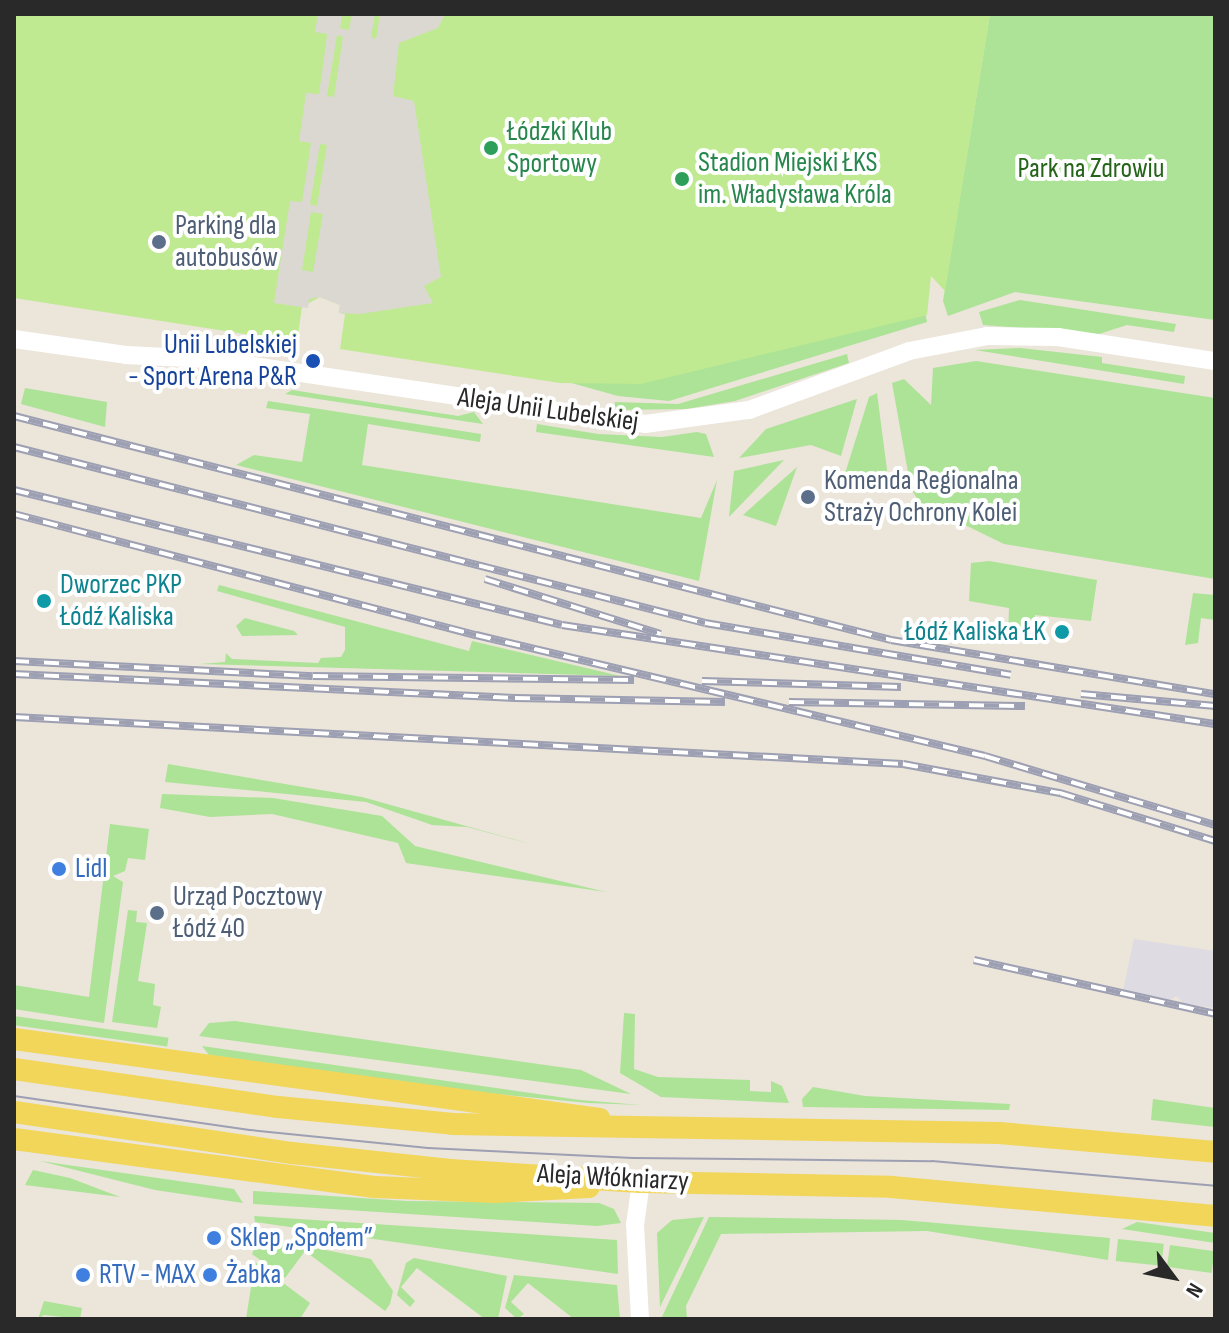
<!DOCTYPE html>
<meta charset="utf-8">
<style>
body{margin:0}
#map{position:relative;width:1229px;height:1333px;overflow:hidden;background:#ebe5da;font-family:"Sofia Sans Condensed",sans-serif}
div>[style]{position:absolute}
.industrial>*{inset:0;background:#dedbe3}
.green>*{inset:0;background:#ace396;transform-origin:0 0}
.pitch>*{inset:0;background:#bfea91}
.plaza>*{inset:0;background:#dbd8d1}
.minor>*{height:18px;margin:-9px;padding:0 9px;transform-origin:9px;border-radius:9px;background:#fff}
.major>*{height:22px;margin:-11px;padding:0 11px;transform-origin:11px;border-radius:11px;background:#f1d65a}
.tram>*{height:2px;margin:-1px;padding:0 1px;transform-origin:1px;border-radius:1px;background:#9d9fb3}
.rail>*{height:8px;margin-top:-4px;transform-origin:0;background:repeating-linear-gradient(90deg,#fff 0 15px,#9d9fb3 0 30px);box-sizing:border-box;border-block:2px solid #9d9fb3}
.dots>*{width:22px;height:22px;translate:-50% -50%;box-sizing:border-box;border:4px solid #fff;border-radius:50%}
span{translate:-50% -50%;white-space:nowrap;text-align:center;line-height:1.15;-webkit-text-stroke:8px #fff;paint-order:stroke}
.leisure-label{font-size:28px;color:#27864d}
.left{translate:0 -50%;text-align:left}
.park-label{font-size:28px;color:#256519}
.service-label{font-size:28px;color:#4e5e75}
.transit-label{font-size:28px;color:#164399}
.right{translate:-100% -50%;text-align:right}
.street-label{font-size:28px;color:#292929}
.culture-label{font-size:28px;color:#0d838f}
.shop-label{font-size:28px;color:#366cbe}
.frame{position:absolute;inset:0;border:16px solid #292929;pointer-events:none}
.north{position:absolute;left:1133px;top:1237px;width:80px;height:80px;-webkit-text-stroke:6px #fff;paint-order:stroke;rotate:122deg;font-size:22px;font-weight:700;line-height:32px;text-align:center;color:#292929}
.north::after{content:'';display:block;margin:auto;width:28px;height:36px;background:#292929;clip-path:polygon(50% 0,100% 100%,50% 72%,0 100%)}
</style>
<div id="map">
<div class="industrial">
<i style="clip-path:polygon(1134px 939px,1215px 951px,1215px 1008px,1185px 1004px,1176px 996px,1170px 1001px,1123px 991px)"></i>
</div>
<div class="green">
<i style="clip-path:polygon(990px 14px,1215px 14px,1215px 320px,1015px 292px,948px 316px,943px 301px)"></i>
<i style="clip-path:polygon(1020px 300px,1176px 324px,1174px 332px,1127px 325px,1099px 334px,983px 325px,979px 312px)"></i>
<i style="clip-path:polygon(925px 312px,927px 322px,669px 401px,618px 396px,557px 379px,816px 340px)"></i>
<i style="clip-path:polygon(1020px 348px,1102px 357px,1102px 363px,1185px 376px,1184px 384px,975px 350px)"></i>
<i style="clip-path:polygon(847px 354px,849px 363px,735px 401px,686px 409px,614px 410px,615px 402px,678px 404px)"></i>
<i style="clip-path:polygon(976px 361px,1215px 398px,1215px 579px,1004px 544px,920px 503px,911px 489px,892px 383px,904px 379px,931px 405px,933px 368px)"></i>
<i style="clip-path:polygon(25px 388px,107px 402px,105px 427px,21px 404px)"></i>
<i style="clip-path:polygon(292px 390px,458px 416px,474px 412px,483px 424px,285px 394px)"></i>
<i style="clip-path:polygon(877px 393px,890px 493px,843px 480px,869px 397px)"></i>
<i style="clip-path:polygon(857px 399px,841px 456px,811px 445px,739px 458px,766px 429px)"></i>
<i style="clip-path:polygon(268px 401px,481px 434px,480px 442px,368px 424px,362px 465px,701px 518px,717px 480px,699px 581px,236px 465px,254px 455px,302px 462px,310px 414px,266px 408px)"></i>
<i style="clip-path:polygon(537px 424px,598px 434px,662px 437px,697px 432px,706px 434px,714px 457px,536px 432px)"></i>
<i style="clip-path:polygon(784px 460px,729px 517px,734px 471px)"></i>
<i style="clip-path:polygon(797px 467px,776px 526px,743px 515px)"></i>
<i style="clip-path:polygon(989px 561px,1097px 580px,1091px 621px,1035px 615px,1033px 641px,1008px 636px,1009px 608px,969px 601px,971px 563px)"></i>
<i style="clip-path:polygon(219px 585px,469px 651px,472px 641px,620px 676px,200px 664px,225px 662px,226px 653px,232px 659px,318px 663px,321px 658px,341px 657px,345px 650px,345px 627px,217px 591px)"></i>
<i style="clip-path:polygon(1193px 593px,1215px 595px,1215px 620px,1201px 618px,1198px 643px,1185px 645px)"></i>
<i style="clip-path:polygon(245px 618px,294px 631px,298px 635px,242px 636px,236px 626px)"></i>
<i style="clip-path:polygon(168px 764px,362px 797px,531px 844px,467px 827px,432px 825px,366px 802px,165px 782px)"></i>
<i style="clip-path:polygon(162px 794px,273px 798px,382px 816px,415px 846px,606px 892px,406px 863px,398px 843px,272px 814px,210px 817px,160px 808px)"></i>
<i style="clip-path:polygon(110px 824px,149px 829px,145px 860px,128px 858px,125px 871px,113px 876px,123px 882px,104px 1023px,14px 1009px,14px 985px,89px 997px)"></i>
<i style="clip-path:polygon(128px 910px,137px 911px,136px 922px,147px 923px,138px 981px,155px 984px,153px 1005px,161px 1007px,157px 1028px,112px 1022px)"></i>
<i style="clip-path:polygon(624px 1013px,635px 1014px,634px 1069px,658px 1077px,750px 1080px,750px 1091px,771px 1092px,771px 1081px,782px 1086px,789px 1103px,661px 1097px,620px 1073px)"></i>
<i style="left:14px;top:1016px;width:156px;height:9px;rotate:8deg"></i>
<i style="clip-path:polygon(235px 1021px,581px 1070px,631px 1094px,199px 1036px,209px 1023px)"></i>
<i style="clip-path:polygon(202px 1046px,580px 1100px,641px 1105px,588px 1103px,486px 1093px,209px 1055px)"></i>
<i style="clip-path:polygon(813px 1087px,865px 1096px,1010px 1104px,1009px 1110px,803px 1107px,802px 1099px)"></i>
<i style="clip-path:polygon(1153px 1099px,1215px 1108px,1215px 1127px,1151px 1120px)"></i>
<i style="clip-path:polygon(40px 1161px,234px 1189px,243px 1203px,155px 1190px)"></i>
<i style="clip-path:polygon(33px 1170px,70px 1178px,120px 1197px,25px 1185px)"></i>
<i style="clip-path:polygon(253px 1191px,407px 1201px,599px 1203px,614px 1209px,621px 1223px,597px 1226px,253px 1204px)"></i>
<i style="clip-path:polygon(254px 1216px,617px 1240px,618px 1274px,255px 1222px)"></i>
<i style="clip-path:polygon(704px 1217px,660px 1307px,657px 1233px,672px 1220px)"></i>
<i style="clip-path:polygon(709px 1217px,902px 1220px,1110px 1238px,1108px 1260px,927px 1231px,721px 1234px,686px 1306px,687px 1319px,661px 1319px)"></i>
<i style="clip-path:polygon(1137px 1222px,1215px 1233px,1215px 1243px,1122px 1229px)"></i>
<i style="clip-path:polygon(260px 1237px,371px 1259px,393px 1291px,390px 1304px,385px 1311px,305px 1251px,285px 1278px,252px 1254px)"></i>
<i style="left:1118px;top:1239px;width:46px;height:22px;rotate:6deg"></i>
<i style="left:1170px;top:1245px;width:45px;height:22px;rotate:8deg"></i>
<i style="clip-path:polygon(414px 1258px,507px 1276px,498px 1319px,485px 1319px,417px 1268px,401px 1287px,415px 1301px,410px 1307px,397px 1295px,406px 1263px)"></i>
<i style="clip-path:polygon(255px 1262px,310px 1303px,300px 1319px,246px 1319px)"></i>
<i style="clip-path:polygon(514px 1275px,617px 1285px,620px 1319px,574px 1319px,528px 1283px,511px 1302px,524px 1314px,517px 1319px,505px 1308px)"></i>
<i style="clip-path:polygon(44px 1301px,82px 1308px,80px 1319px,44px 1315px,38px 1319px)"></i>
</div>
<div class="pitch">
<i style="clip-path:polygon(14px 14px,990px 14px,945px 291px,931px 276px,927px 315px,641px 384px,560px 383px,340px 349px,345px 314px,339px 313px,340px 305px,320px 297px,302px 307px,297px 342px,14px 298px)"></i>
</div>
<div class="plaza">
<i style="clip-path:polygon(evenodd,318px 14px,342px 14px,340px 28px,349px 30px,352px 14px,375px 14px,371px 37px,376px 39px,380px 14px,445px 14px,438px 28px,399px 43px,393px 96px,414px 101px,441px 277px,424px 286px,433px 303px,360px 314px,339px 313px,340px 305px,320px 297px,309px 299px,308px 308px,274px 303px,290px 201px,302px 202px,311px 143px,299px 141px,306px 93px,319px 94px,326px 43px,327px 34px,315px 32px,318px 14px,337px 35px,343px 37px,334px 97px,327px 96px,337px 35px,318px 14px,320px 144px,327px 145px,317px 206px,310px 204px,320px 144px,318px 14px,311px 212px,323px 214px,313px 272px,302px 270px,311px 212px)"></i>
</div>
<div class="minor">
<i style="left:14px;top:339px;width:113px;rotate:8.1deg"></i>
<i style="left:126px;top:355px;width:80px;rotate:2.9deg"></i>
<i style="left:206px;top:359px;width:444px;rotate:8.4deg"></i>
<i style="left:645px;top:424px;width:105px;rotate:-7.7deg"></i>
<i style="left:749px;top:410px;width:171px;rotate:-20.2deg"></i>
<i style="left:909px;top:351px;width:79px;rotate:-10.9deg"></i>
<i style="left:987px;top:336px;width:71px;rotate:0.8deg"></i>
<i style="left:1058px;top:337px;width:159px;rotate:8.7deg"></i>
<i style="left:640px;top:1319px;width:94px;rotate:-93deg"></i>
<i style="left:635px;top:1225px;width:43px;rotate:-82.1deg"></i>
</div>
<div class="major">
<i style="left:14px;top:1039px;width:591px;rotate:7.77deg"></i>
<i style="left:14px;top:1069px;width:267px;rotate:8.2deg"></i>
<i style="left:278px;top:1107px;width:176px;rotate:5.5deg"></i>
<i style="left:453px;top:1124px;width:546px;rotate:0.94deg"></i>
<i style="left:999px;top:1133px;width:217px;rotate:5deg"></i>
<i style="left:14px;top:1112px;width:281px;rotate:8.4deg"></i>
<i style="left:292px;top:1153px;width:159px;rotate:6.1deg"></i>
<i style="left:450px;top:1170px;width:191px;rotate:3.6deg"></i>
<i style="left:641px;top:1182px;width:250px;rotate:1.1deg"></i>
<i style="left:891px;top:1187px;width:325px;rotate:5.1deg"></i>
<i style="left:14px;top:1139px;width:365px;rotate:7.6deg"></i>
<i style="left:376px;top:1187px;width:118px;rotate:2.4deg"></i>
<i style="left:494px;top:1192px;width:95px;rotate:-3deg"></i>
</div>
<div class="tram">
<i style="left:14px;top:1096px;width:238px;rotate:8.2deg"></i>
<i style="left:250px;top:1130px;width:179px;rotate:5.8deg"></i>
<i style="left:428px;top:1148px;width:205px;rotate:2.8deg"></i>
<i style="left:633px;top:1158px;width:299px;rotate:0.6deg"></i>
<i style="left:932px;top:1161px;width:284px;rotate:5deg"></i>
</div>
<div class="rail">
<i style="left:14px;top:416px;width:905px;rotate:14.33deg"></i>
<i style="left:891px;top:640px;width:328px;rotate:9.5deg"></i>
<i style="left:14px;top:447px;width:713px;rotate:14.29deg"></i>
<i style="left:705px;top:623px;width:310px;rotate:9.6deg"></i>
<i style="left:14px;top:490px;width:564px;rotate:13.84deg"></i>
<i style="left:562px;top:625px;width:660px;rotate:8.62deg"></i>
<i style="left:14px;top:514px;width:478px;rotate:14.7deg"></i>
<i style="left:476px;top:635px;width:523px;rotate:13.37deg"></i>
<i style="left:985px;top:756px;width:240px;rotate:16.7deg"></i>
<i style="left:485px;top:579px;width:184px;rotate:17.4deg"></i>
<i style="left:14px;top:661px;width:299px;rotate:2.9deg"></i>
<i style="left:313px;top:676px;width:321px;rotate:0.7deg"></i>
<i style="left:14px;top:674px;width:502px;rotate:2.74deg"></i>
<i style="left:515px;top:698px;width:210px;rotate:1.1deg"></i>
<i style="left:702px;top:681px;width:199px;rotate:1.7deg"></i>
<i style="left:1081px;top:694px;width:135px;rotate:5.1deg"></i>
<i style="left:789px;top:702px;width:236px;rotate:1deg"></i>
<i style="left:14px;top:717px;width:890px;rotate:3.03deg"></i>
<i style="left:903px;top:764px;width:160px;rotate:10.5deg"></i>
<i style="left:1060px;top:793px;width:162px;rotate:17.2deg"></i>
<i style="left:974px;top:960px;width:247px;rotate:12.6deg"></i>
</div>
<div class="dots">
<i style="left:491px;top:148px;background:#2e9e5b"></i>
<i style="left:682px;top:179px;background:#2e9e5b"></i>
<i style="left:159px;top:242px;background:#5c6f8a"></i>
<i style="left:313px;top:361px;background:#1a4fb4"></i>
<i style="left:808px;top:497px;background:#5c6f8a"></i>
<i style="left:44px;top:601px;background:#0f9aa8"></i>
<i style="left:1062px;top:632px;background:#0f9aa8"></i>
<i style="left:59px;top:869px;background:#3f7fe0"></i>
<i style="left:157px;top:913px;background:#5c6f8a"></i>
<i style="left:214px;top:1238px;background:#3f7fe0"></i>
<i style="left:83px;top:1275px;background:#3f7fe0"></i>
<i style="left:210px;top:1275px;background:#3f7fe0"></i>
</div>
<div class="leisure-label">
<span class="left" style="left:507px;top:148px">Łódzki Klub<br>Sportowy</span>
<span class="left" style="left:698px;top:179px">Stadion Miejski ŁKS<br>im. Władysława Króla</span>
</div>
<div class="park-label">
<span style="left:1091px;top:169px">Park na Zdrowiu</span>
</div>
<div class="service-label">
<span class="left" style="left:175px;top:242px">Parking dla<br>autobusów</span>
<span class="left" style="left:824px;top:497px">Komenda Regionalna<br>Straży Ochrony Kolei</span>
<span class="left" style="left:173px;top:913px">Urząd Pocztowy<br>Łódź 40</span>
</div>
<div class="transit-label">
<span class="right" style="left:297px;top:361px">Unii Lubelskiej<br>- Sport Arena P&amp;R</span>
</div>
<div class="street-label">
<span style="left:548px;top:410px;rotate:8deg">Aleja Unii Lubelskiej</span>
<span style="left:613px;top:1178px;rotate:3deg">Aleja Włókniarzy</span>
</div>
<div class="culture-label">
<span class="left" style="left:60px;top:601px">Dworzec PKP<br>Łódź Kaliska</span>
<span class="right" style="left:1046px;top:632px">Łódź Kaliska ŁK</span>
</div>
<div class="shop-label">
<span class="left" style="left:75px;top:869px">Lidl</span>
<span class="left" style="left:230px;top:1238px">Sklep „Społem”</span>
<span class="left" style="left:99px;top:1275px">RTV - MAX</span>
<span class="left" style="left:226px;top:1275px">Żabka</span>
</div>
<div class="frame"></div>
<div class="north">N</div>
</div>
